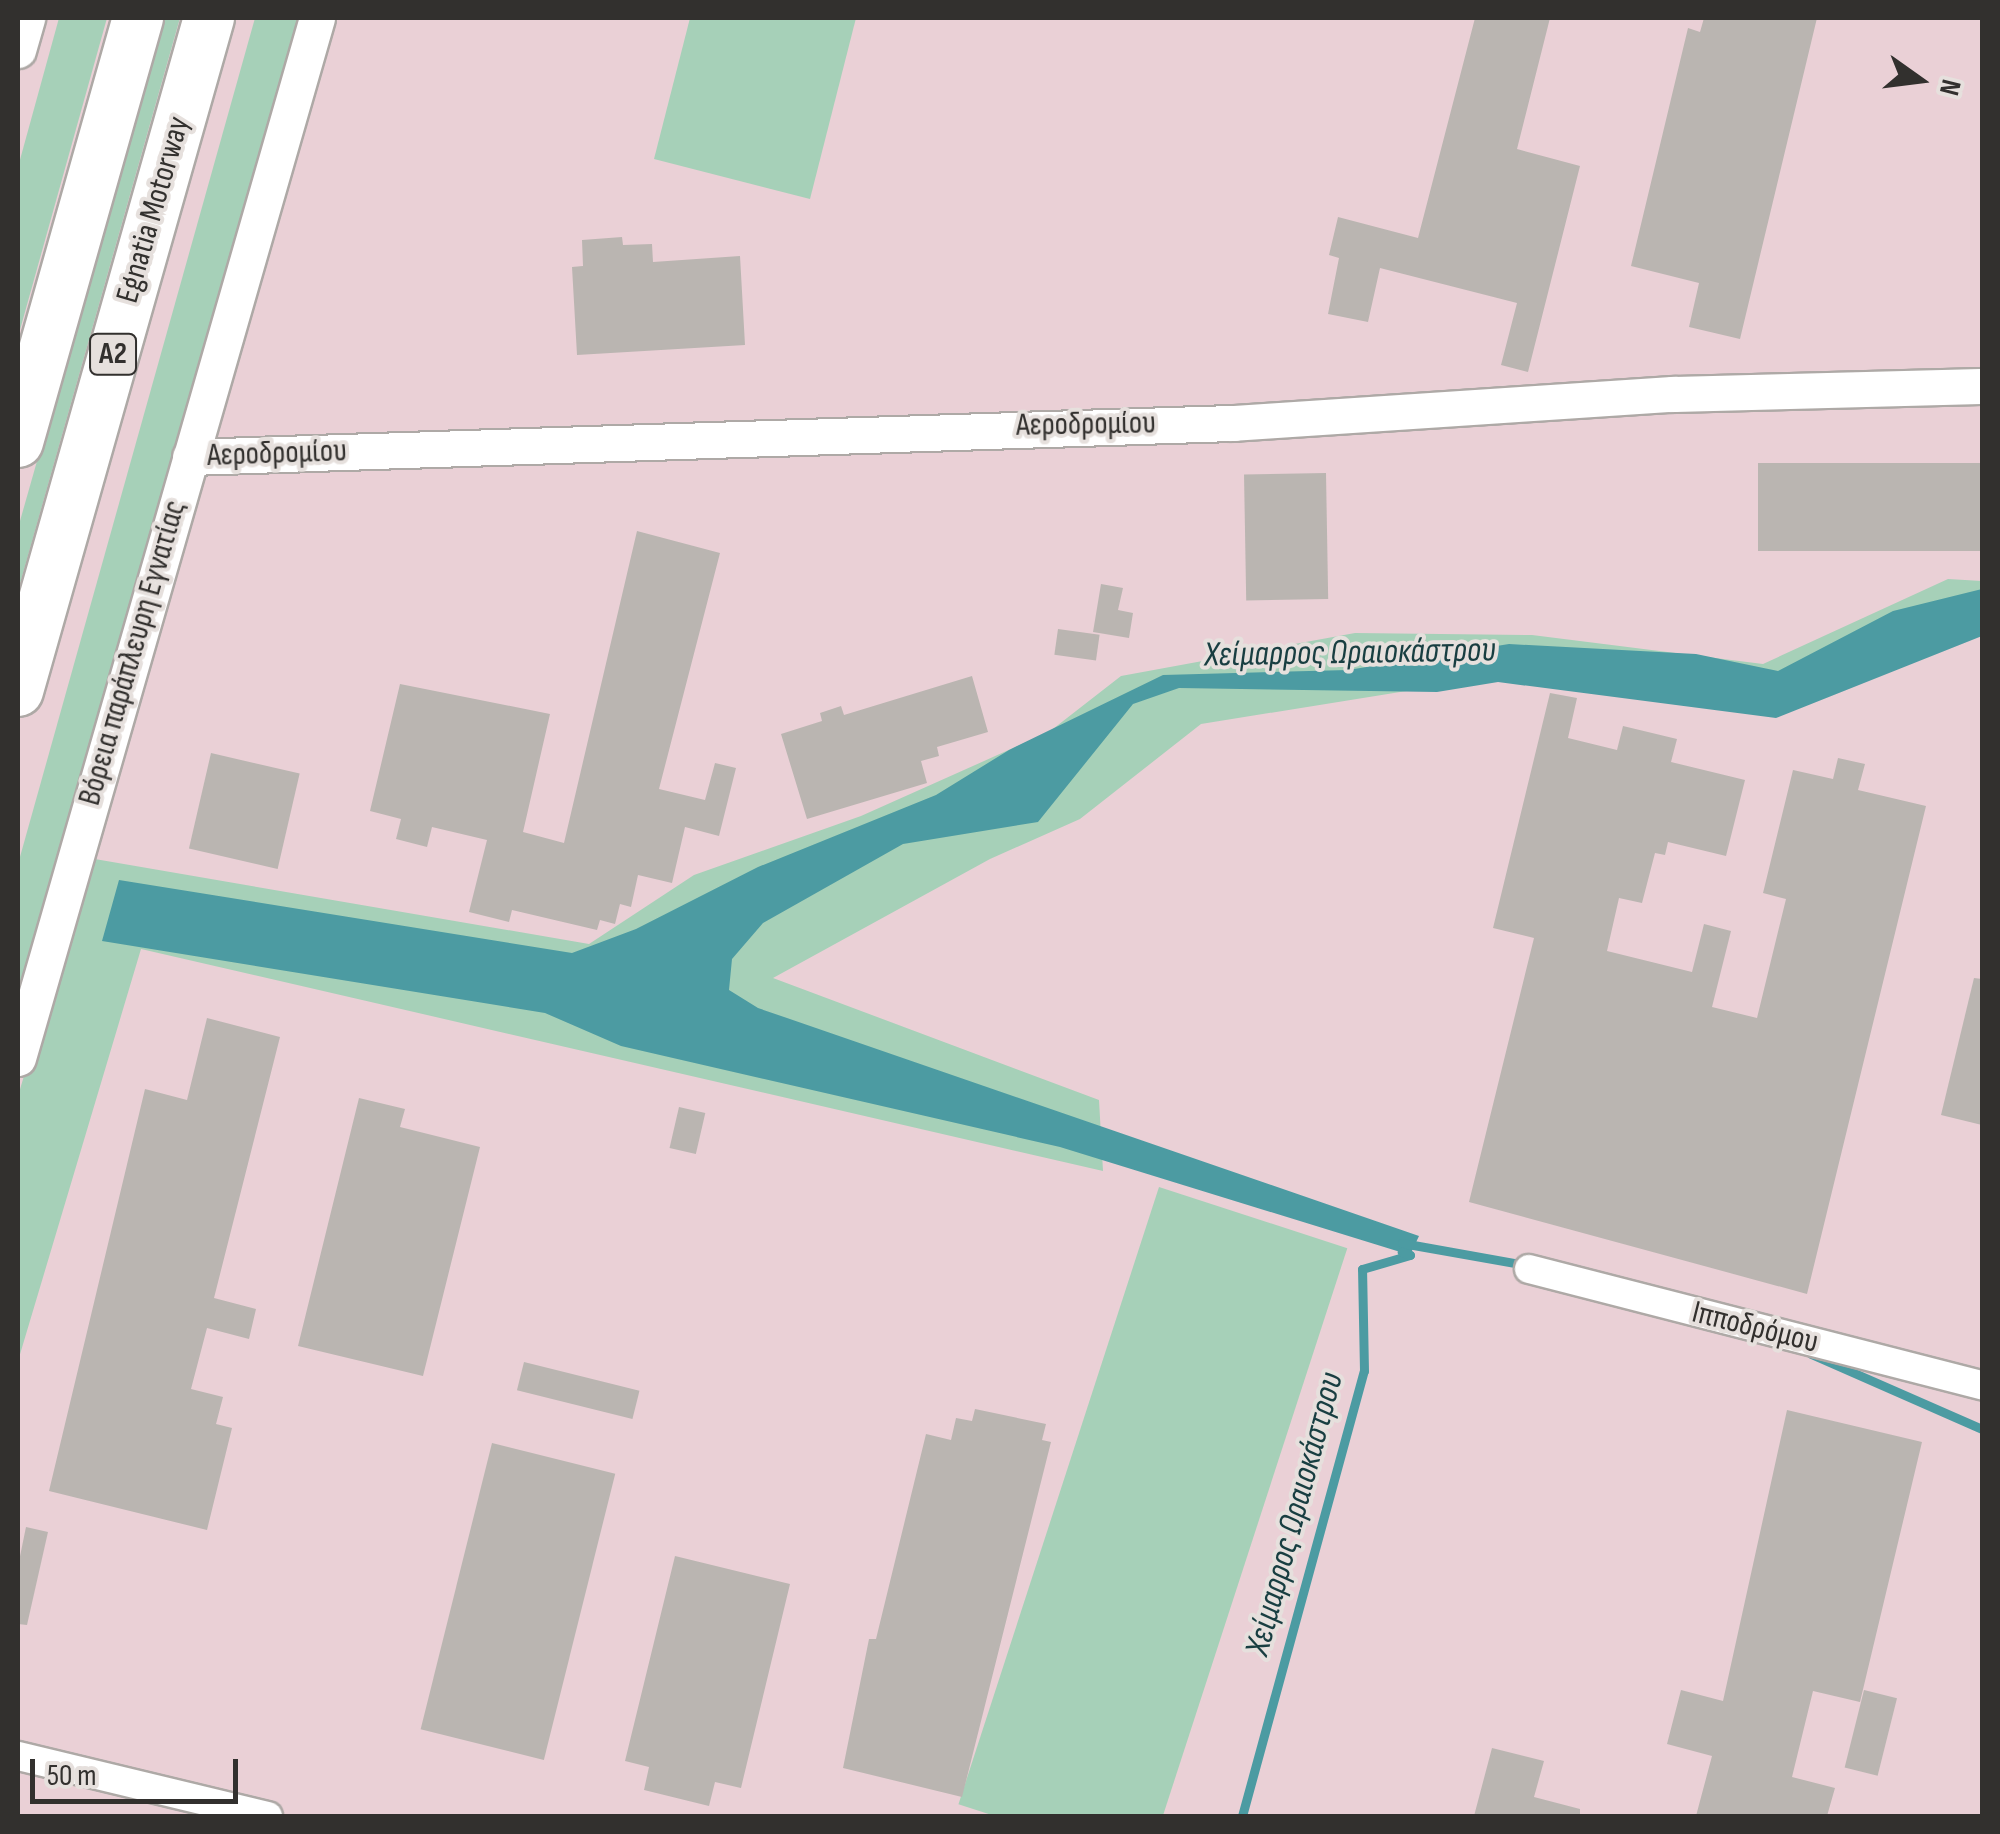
<!DOCTYPE html>
<meta charset="utf-8">
<style>
body{margin:0}
#map{position:relative;width:2000px;height:1834px;overflow:hidden;background:#e6e0dd;font-family:"Sofia Sans Condensed",sans-serif}
div>[style]{position:absolute}
.industrial>*{inset:0;background:#ead0d6;transform-origin:0 0}
.green>*{inset:0;background:#a6d0b8;transform-origin:0 0}
.water>*{inset:0;background:#4c9ba2}
.stream>*{height:9px;margin:-4.5px;padding:0 4.5px;transform-origin:4.5px;border-radius:4.5px;background:#4c9ba2}
.building>*{inset:0;background:#bab5b1;transform-origin:0 0}
.roads{filter:drop-shadow(2px 0 #aea9a6) drop-shadow(-2px 0 #aea9a6) drop-shadow(0 2px #aea9a6) drop-shadow(0 -2px #aea9a6)}
.minor>*{height:28px;margin:-14px;padding:0 14px;transform-origin:14px;border-radius:14px;background:#fff}
.tertiary>*{height:35px;margin:-17.5px;padding:0 17.5px;transform-origin:17.5px;border-radius:17.5px;background:#fff}
.motorway>*{height:50px;margin:-25px;padding:0 25px;transform-origin:25px;border-radius:25px;background:#fff}
span{translate:-50% -50%;white-space:nowrap;text-align:center;line-height:1.15;-webkit-text-stroke:8px #e6e0dd;paint-order:stroke}
.shield-label span{padding:2px 8px;background:#e6e0dd;border:2px solid;border-radius:8px;-webkit-text-stroke-width:0}
.shield-label{font-size:30px;color:#32302e;font-weight:700}
.street-label{font-size:32px;color:#32302e}
.water-label{font-size:35px;color:#183e41;font-style:italic}
.frame{position:absolute;inset:0;border:20px solid #32302e;pointer-events:none}
.north{position:absolute;left:1870px;top:30px;width:100px;height:100px;-webkit-text-stroke:8px #e6e0dd;paint-order:stroke;rotate:104deg;font-size:28px;font-weight:700;line-height:40px;text-align:center;color:#32302e}
.north::after{content:'';display:block;margin:auto;width:35px;height:45px;background:#32302e;clip-path:polygon(50% 0,100% 100%,50% 72%,0 100%)}
.scale{position:absolute;left:30px;top:1759px;width:208px;height:45px;box-sizing:border-box;border:5px solid #32302e;border-top:0;padding-left:12px;font-size:30px;line-height:35px;white-space:nowrap;color:#32302e;-webkit-text-stroke:8px #e6e0dd;paint-order:stroke}
</style>
<div id="map">
<div class="industrial">
<i style="left:18px;top:18px;width:1964px;height:1798px"></i>
</div>
<div class="green">
<i style="clip-path:polygon(59px 18px,107px 18px,18px 337px,18px 167px)"></i>
<i style="clip-path:polygon(163px 18px,180px 18px,18px 591px,18px 528px)"></i>
<i style="clip-path:polygon(255px 18px,302px 18px,18px 1013px,18px 864px)"></i>
<i style="clip-path:polygon(690px 18px,856px 18px,810px 199px,654px 159px)"></i>
<i style="clip-path:polygon(1948px 579px,1982px 581px,1982px 631px,1751px 713px,1518px 673px,1201px 724px,1080px 819px,990px 859px,773px 978px,1099px 1100px,1103px 1171px,141px 949px,18px 1361px,18px 1096px,89px 858px,589px 944px,694px 875px,861px 816px,1049px 732px,1121px 676px,1355px 633px,1532px 635px,1763px 664px)"></i>
<i style="left:1159px;top:1187px;width:198px;height:649px;rotate:18deg"></i>
</div>
<div class="water">
<i style="clip-path:polygon(1982px 589px,1982px 636px,1776px 718px,1498px 682px,1437px 692px,1179px 688px,1133px 704px,1038px 822px,903px 844px,763px 923px,732px 959px,729px 990px,758px 1008px,1419px 1236px,1410px 1255px,1060px 1147px,621px 1046px,545px 1013px,102px 941px,119px 880px,572px 953px,636px 929px,758px 867px,936px 795px,1009px 750px,1163px 675px,1348px 670px,1509px 644px,1696px 654px,1778px 671px,1893px 611px)"></i>
</div>
<div class="stream">
<i style="left:1402px;top:1243px;width:125px;rotate:10.1deg"></i>
<i style="left:1811px;top:1354px;width:187px;rotate:23.7deg"></i>
<i style="left:1242px;top:1816px;width:461px;rotate:-74.7deg"></i>
<i style="left:1364px;top:1371px;width:102px;rotate:-91.1deg"></i>
<i style="left:1362px;top:1269px;width:50px;rotate:-16.3deg"></i>
<i style="left:1410px;top:1255px;width:9px;rotate:-159deg"></i>
</div>
<div class="building">
<i style="clip-path:polygon(1475px 18px,1550px 18px,1517px 149px,1580px 166px,1528px 372px,1501px 365px,1517px 303px,1380px 268px,1368px 322px,1328px 314px,1339px 258px,1329px 255px,1338px 217px,1418px 238px)"></i>
<i style="clip-path:polygon(1704px 18px,1817px 18px,1740px 339px,1689px 327px,1699px 283px,1631px 266px,1688px 28px,1700px 32px)"></i>
<i style="clip-path:polygon(622px 237px,623px 245px,652px 244px,653px 262px,740px 256px,745px 345px,577px 355px,572px 267px,583px 266px,582px 240px)"></i>
<i style="left:1982px;top:463px;width:88px;height:224px;rotate:90deg"></i>
<i style="left:1326px;top:473px;width:126px;height:82px;rotate:89deg"></i>
<i style="clip-path:polygon(637px 531px,720px 553px,659px 789px,705px 800px,715px 763px,736px 768px,719px 836px,685px 827px,672px 883px,638px 875px,631px 907px,620px 904px,615px 924px,600px 920px,597px 930px,512px 910px,509px 922px,469px 912px,487px 840px,432px 827px,427px 847px,396px 839px,401px 819px,370px 811px,400px 684px,550px 714px,523px 832px,564px 843px)"></i>
<i style="clip-path:polygon(1101px 584px,1123px 588px,1118px 610px,1133px 613px,1129px 638px,1093px 632px)"></i>
<i style="left:1058px;top:629px;width:42px;height:26px;rotate:8deg"></i>
<i style="clip-path:polygon(972px 676px,988px 732px,937px 747px,939px 756px,921px 761px,927px 783px,807px 819px,781px 734px,822px 721px,820px 713px,841px 706px,844px 715px)"></i>
<i style="clip-path:polygon(1550px 693px,1577px 698px,1568px 738px,1617px 750px,1623px 726px,1677px 739px,1671px 762px,1745px 780px,1726px 856px,1668px 842px,1665px 855px,1655px 853px,1642px 903px,1619px 898px,1607px 951px,1692px 972px,1704px 924px,1731px 931px,1712px 1007px,1757px 1018px,1786px 899px,1763px 893px,1793px 770px,1833px 779px,1838px 758px,1865px 764px,1858px 790px,1926px 806px,1807px 1294px,1469px 1202px,1534px 938px,1493px 928px)"></i>
<i style="left:211px;top:753px;width:91px;height:98px;rotate:13deg"></i>
<i style="clip-path:polygon(1974px 978px,1982px 979px,1982px 1125px,1941px 1115px)"></i>
<i style="clip-path:polygon(207px 1018px,280px 1037px,214px 1298px,256px 1309px,249px 1339px,207px 1328px,191px 1389px,223px 1397px,216px 1424px,232px 1428px,207px 1530px,49px 1491px,145px 1089px,187px 1100px)"></i>
<i style="clip-path:polygon(359px 1098px,405px 1109px,400px 1127px,480px 1147px,423px 1376px,298px 1346px)"></i>
<i style="left:679px;top:1107px;width:27px;height:42px;rotate:13deg"></i>
<i style="left:524px;top:1362px;width:119px;height:29px;rotate:14deg"></i>
<i style="clip-path:polygon(975px 1409px,1046px 1424px,1042px 1440px,1051px 1442px,962px 1797px,843px 1768px,869px 1639px,876px 1639px,926px 1434px,951px 1440px,956px 1418px,972px 1421px)"></i>
<i style="clip-path:polygon(1787px 1410px,1922px 1442px,1860px 1702px,1813px 1691px,1792px 1777px,1835px 1788px,1827px 1816px,1696px 1816px,1712px 1756px,1667px 1744px,1681px 1690px,1723px 1701px)"></i>
<i style="left:492px;top:1443px;width:127px;height:295px;rotate:14deg"></i>
<i style="clip-path:polygon(26px 1527px,48px 1532px,27px 1625px,18px 1624px,18px 1566px)"></i>
<i style="clip-path:polygon(675px 1556px,790px 1584px,741px 1788px,715px 1782px,709px 1806px,644px 1790px,649px 1767px,625px 1761px)"></i>
<i style="left:1864px;top:1690px;width:34px;height:80px;rotate:14deg"></i>
<i style="clip-path:polygon(1492px 1748px,1544px 1761px,1534px 1797px,1580px 1809px,1580px 1816px,1474px 1816px)"></i>
</div>
<div class="roads">
<div class="minor">
<i style="left:1529px;top:1269px;width:468px;rotate:14.4deg"></i>
<i style="left:18px;top:1756px;width:257px;rotate:13.5deg"></i>
</div>
<div class="tertiary">
<i style="left:18px;top:50px;width:33px;rotate:-74deg"></i>
<i style="left:190px;top:457px;width:1044px;rotate:-1.87deg"></i>
<i style="left:1233px;top:423px;width:441px;rotate:-3.8deg"></i>
<i style="left:1673px;top:394px;width:309px;rotate:-1.5deg"></i>
<i style="left:18px;top:1058px;width:1082px;rotate:-73.96deg"></i>
</div>
<div class="motorway">
<i style="left:18px;top:442px;width:441px;rotate:-74.2deg"></i>
<i style="left:18px;top:691px;width:700px;rotate:-74.16deg"></i>
</div>
</div>
<div class="shield-label">
<span style="left:113px;top:354px">Α2</span>
</div>
<div class="street-label">
<span style="left:154px;top:210px;rotate:-74deg">Egnatia Motorway</span>
<span style="left:1086px;top:425px;rotate:-1deg">Αεροδρομίου</span>
<span style="left:277px;top:454px;rotate:-2deg">Αεροδρομίου</span>
<span style="left:133px;top:653px;rotate:-74deg">Βόρεια παράπλευρη Εγνατίας</span>
<span style="left:1755px;top:1328px;rotate:14deg">Ιπποδρόμου</span>
</div>
<div class="water-label">
<span style="left:1350px;top:653px;rotate:-1deg">Χείμαρρος Ωραιοκάστρου</span>
<span style="left:1295px;top:1514px;rotate:-75deg">Χείμαρρος Ωραιοκάστρου</span>
</div>
<div class="frame"></div>
<div class="north">N</div>
<div class="scale">50 m</div>
</div>
